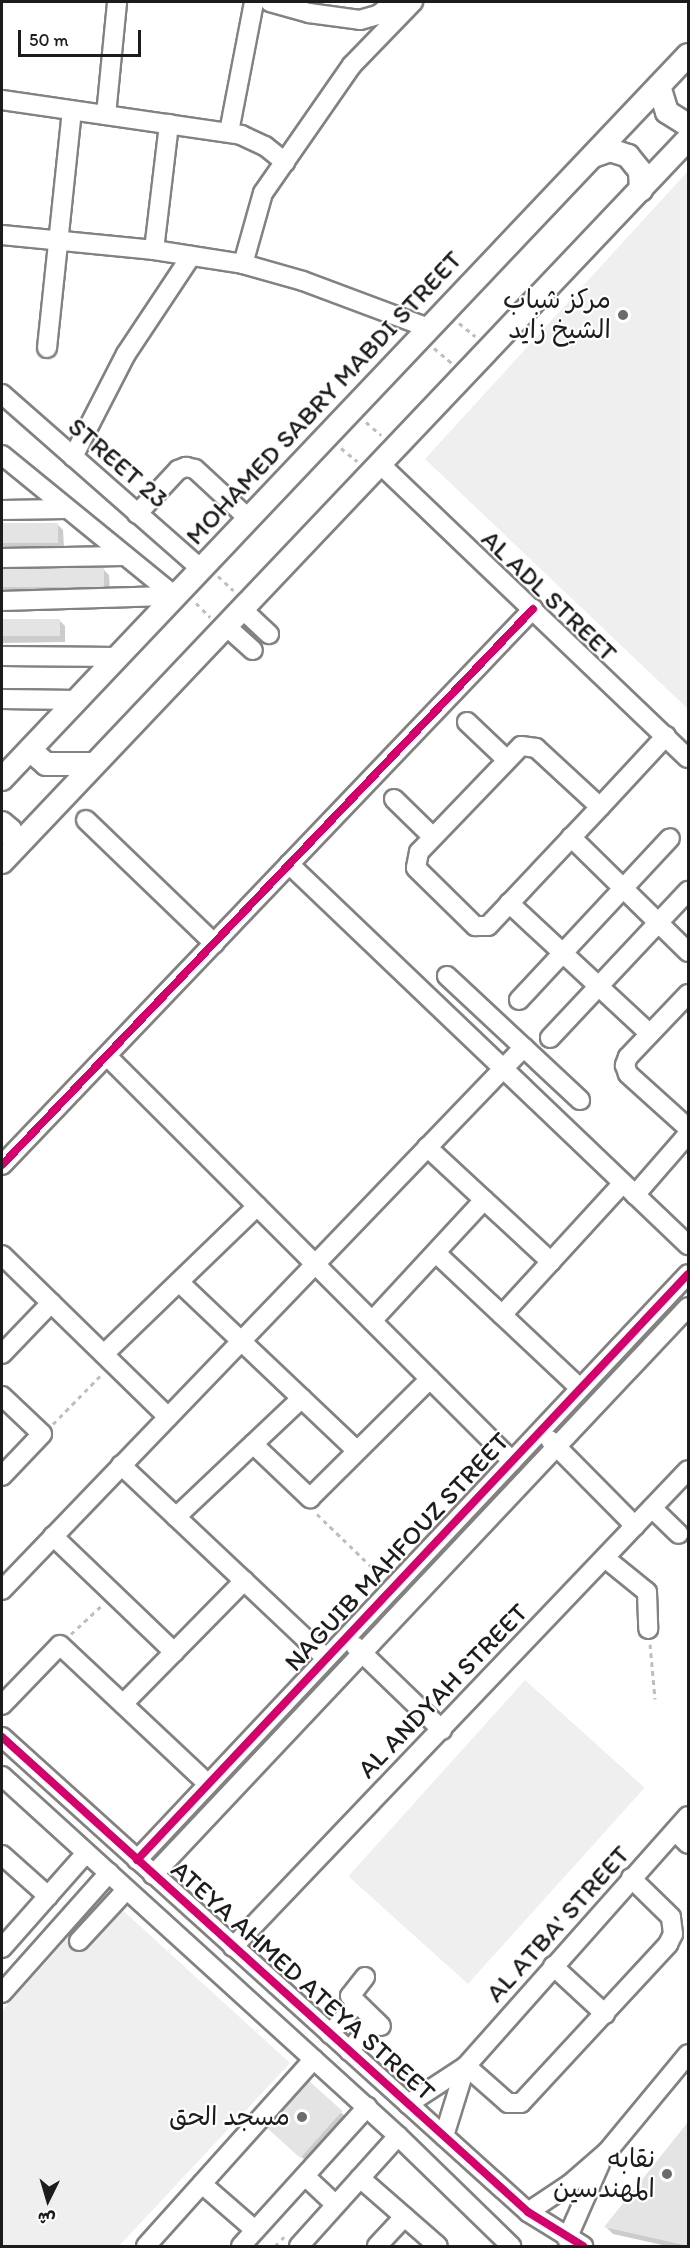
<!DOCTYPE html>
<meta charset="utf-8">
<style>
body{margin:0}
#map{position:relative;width:690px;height:2248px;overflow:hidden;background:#fff;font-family:Itim,"Playpen Sans Arabic",sans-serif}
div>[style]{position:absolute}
.green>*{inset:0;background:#efefef;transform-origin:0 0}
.shadow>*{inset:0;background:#0003}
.building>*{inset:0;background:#e4e4e4;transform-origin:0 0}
.path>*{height:3px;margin-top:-1.5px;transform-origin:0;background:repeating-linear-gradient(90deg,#bebebe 0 4.5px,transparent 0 9px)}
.roads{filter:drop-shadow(2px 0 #828282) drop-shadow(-2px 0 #828282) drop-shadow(0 2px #828282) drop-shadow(0 -2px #828282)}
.minor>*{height:18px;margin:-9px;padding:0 9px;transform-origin:9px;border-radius:9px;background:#fff}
.major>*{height:22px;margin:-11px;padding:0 11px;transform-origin:11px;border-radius:11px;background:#fff}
.cycleway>*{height:8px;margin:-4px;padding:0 4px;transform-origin:4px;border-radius:4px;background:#d6006c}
.dots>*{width:16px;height:16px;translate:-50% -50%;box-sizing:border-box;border:3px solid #fff;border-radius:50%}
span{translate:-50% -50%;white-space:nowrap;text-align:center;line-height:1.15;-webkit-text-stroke:4.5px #fff;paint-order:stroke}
.poi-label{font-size:26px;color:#1c1c1c}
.right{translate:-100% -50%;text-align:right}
.street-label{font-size:26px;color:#1c1c1c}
.frame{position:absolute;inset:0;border:3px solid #1c1c1c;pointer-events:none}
.north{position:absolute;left:18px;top:2170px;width:60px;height:60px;-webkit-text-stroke:4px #fff;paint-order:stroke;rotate:185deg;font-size:16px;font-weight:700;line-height:24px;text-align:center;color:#1c1c1c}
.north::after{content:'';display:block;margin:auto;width:21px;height:27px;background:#1c1c1c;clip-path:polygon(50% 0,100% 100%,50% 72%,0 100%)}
.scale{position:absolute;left:18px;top:30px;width:123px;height:27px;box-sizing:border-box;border:3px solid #1c1c1c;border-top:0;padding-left:8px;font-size:18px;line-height:21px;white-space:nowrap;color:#1c1c1c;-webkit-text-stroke:4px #fff;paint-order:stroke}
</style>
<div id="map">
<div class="green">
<i style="clip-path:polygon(688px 171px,688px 709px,425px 459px)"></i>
<i style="left:525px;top:1680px;width:161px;height:264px;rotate:42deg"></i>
<i style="clip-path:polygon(106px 1895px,290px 2063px,119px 2246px,2px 2246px,2px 2011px)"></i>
</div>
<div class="shadow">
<i style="clip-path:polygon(57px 524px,63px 530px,64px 548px,2px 549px,2px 525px)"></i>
<i style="clip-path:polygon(103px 569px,109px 575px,110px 592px,2px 596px,2px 573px)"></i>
<i style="clip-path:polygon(59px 620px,65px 626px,65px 642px,2px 643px,2px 621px)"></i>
<i style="clip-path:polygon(309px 2083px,347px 2118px,305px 2160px,275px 2133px)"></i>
<i style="clip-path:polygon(688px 2125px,688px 2246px,667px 2246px,613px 2234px,606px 2227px)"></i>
</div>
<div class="building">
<i style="left:58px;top:523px;width:20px;height:56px;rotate:90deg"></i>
<i style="left:104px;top:568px;width:19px;height:102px;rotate:90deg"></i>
<i style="left:2px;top:619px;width:58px;height:17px"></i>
<i style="left:309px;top:2081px;width:45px;height:63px;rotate:42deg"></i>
<i style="clip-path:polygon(688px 2122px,688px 2246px,604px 2227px)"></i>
</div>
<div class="path">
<i style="left:459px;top:323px;width:21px;rotate:39deg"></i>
<i style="left:434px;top:348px;width:23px;rotate:40deg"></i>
<i style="left:366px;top:422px;width:20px;rotate:41deg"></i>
<i style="left:341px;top:448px;width:21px;rotate:39deg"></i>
<i style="left:218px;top:576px;width:21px;rotate:43deg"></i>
<i style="left:196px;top:603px;width:20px;rotate:45deg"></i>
<i style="left:53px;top:1424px;width:69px;rotate:-45.6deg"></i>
<i style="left:317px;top:1514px;width:89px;rotate:44.1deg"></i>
<i style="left:71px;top:1634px;width:41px;rotate:-43deg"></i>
<i style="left:650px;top:1644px;width:55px;rotate:84.8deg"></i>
<i style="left:275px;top:2246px;width:13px;rotate:-45deg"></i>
</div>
<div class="roads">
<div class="minor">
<i style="left:270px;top:2px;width:41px;rotate:15.8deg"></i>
<i style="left:309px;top:13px;width:51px;rotate:7.8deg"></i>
<i style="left:360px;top:20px;width:19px;rotate:-16deg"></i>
<i style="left:378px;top:15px;width:21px;rotate:-39deg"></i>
<i style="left:2px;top:100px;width:242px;rotate:8.3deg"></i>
<i style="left:241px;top:135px;width:26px;rotate:25deg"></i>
<i style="left:265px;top:146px;width:26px;rotate:39deg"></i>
<i style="left:106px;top:115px;width:114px;rotate:-84.4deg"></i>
<i style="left:229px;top:132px;width:132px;rotate:-79.1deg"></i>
<i style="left:2px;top:235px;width:153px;rotate:5.6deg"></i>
<i style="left:154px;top:250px;width:90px;rotate:8.9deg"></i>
<i style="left:243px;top:264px;width:62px;rotate:15.8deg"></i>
<i style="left:303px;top:281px;width:134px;rotate:20.5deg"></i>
<i style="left:154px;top:250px;width:127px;rotate:-83.2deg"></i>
<i style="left:243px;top:264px;width:74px;rotate:-74.3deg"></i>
<i style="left:263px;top:193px;width:156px;rotate:-55.2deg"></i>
<i style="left:352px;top:65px;width:88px;rotate:-45.9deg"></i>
<i style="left:47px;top:348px;width:238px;rotate:-84deg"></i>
<i style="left:2px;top:394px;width:265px;rotate:41.3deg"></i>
<i style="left:2px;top:455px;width:223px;rotate:39.2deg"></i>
<i style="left:73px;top:457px;width:116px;rotate:-62.8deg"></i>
<i style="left:126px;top:354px;width:118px;rotate:-56.4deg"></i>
<i style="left:381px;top:465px;width:424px;rotate:43.7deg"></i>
<i style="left:2px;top:510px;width:64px;rotate:-0.9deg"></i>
<i style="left:137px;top:514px;width:60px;rotate:-47deg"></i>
<i style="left:178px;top:470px;width:9px;rotate:-21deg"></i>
<i style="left:186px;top:467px;width:9px;rotate:13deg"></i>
<i style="left:195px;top:469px;width:74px;rotate:42.8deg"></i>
<i style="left:2px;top:558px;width:122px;rotate:-0.9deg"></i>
<i style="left:2px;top:601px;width:173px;rotate:-1.7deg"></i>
<i style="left:242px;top:609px;width:37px;rotate:43deg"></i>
<i style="left:226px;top:626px;width:36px;rotate:42deg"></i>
<i style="left:2px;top:656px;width:115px;rotate:0.5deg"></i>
<i style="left:2px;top:699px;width:75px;rotate:0.8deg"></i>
<i style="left:467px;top:722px;width:54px;rotate:43.5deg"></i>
<i style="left:394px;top:799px;width:54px;rotate:44.3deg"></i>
<i style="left:600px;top:807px;width:87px;rotate:-137.3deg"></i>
<i style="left:536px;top:748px;width:15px;rotate:-172deg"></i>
<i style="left:521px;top:746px;width:147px;rotate:133.9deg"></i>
<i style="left:419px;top:852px;width:16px;rotate:101deg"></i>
<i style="left:416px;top:868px;width:83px;rotate:44.5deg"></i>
<i style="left:475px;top:926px;width:13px"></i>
<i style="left:488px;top:926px;width:163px;rotate:-46.7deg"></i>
<i style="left:600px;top:807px;width:97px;rotate:-47.1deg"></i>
<i style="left:86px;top:820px;width:178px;rotate:43.9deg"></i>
<i style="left:571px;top:837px;width:164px;rotate:44.5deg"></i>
<i style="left:289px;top:864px;width:552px;rotate:43.68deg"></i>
<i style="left:509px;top:903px;width:192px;rotate:42.9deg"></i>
<i style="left:447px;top:976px;width:182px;rotate:43deg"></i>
<i style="left:688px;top:994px;width:87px;rotate:133.6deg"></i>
<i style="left:628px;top:1057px;width:9px;rotate:111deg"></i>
<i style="left:625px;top:1065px;width:9px;rotate:72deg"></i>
<i style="left:628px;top:1074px;width:81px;rotate:42deg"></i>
<i style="left:519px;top:1000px;width:221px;rotate:-47deg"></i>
<i style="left:550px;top:1038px;width:202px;rotate:-46.8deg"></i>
<i style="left:107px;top:1056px;width:573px;rotate:45deg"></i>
<i style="left:427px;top:1147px;width:169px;rotate:42.8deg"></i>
<i style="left:2px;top:1165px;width:769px;rotate:-46.32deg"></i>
<i style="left:635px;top:1195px;width:81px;rotate:-49deg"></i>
<i style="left:436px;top:1253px;width:197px;rotate:43.2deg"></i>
<i style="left:2px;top:1255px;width:232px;rotate:44.3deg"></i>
<i style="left:179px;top:1282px;width:245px;rotate:43.5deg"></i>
<i style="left:502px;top:1315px;width:179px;rotate:-47.5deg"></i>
<i style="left:372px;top:1321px;width:165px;rotate:-47.2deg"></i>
<i style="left:2px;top:1354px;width:71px;rotate:-46.1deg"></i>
<i style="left:104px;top:1354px;width:213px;rotate:-44deg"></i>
<i style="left:2px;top:1396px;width:55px;rotate:43.5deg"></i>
<i style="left:42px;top:1434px;width:58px;rotate:133.6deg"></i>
<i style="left:550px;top:1440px;width:121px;rotate:45.3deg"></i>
<i style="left:253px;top:1444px;width:79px;rotate:43.5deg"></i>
<i style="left:310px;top:1498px;width:169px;rotate:-44.8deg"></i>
<i style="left:121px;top:1465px;width:282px;rotate:43.3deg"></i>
<i style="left:652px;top:1508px;width:37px;rotate:44deg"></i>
<i style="left:176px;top:1517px;width:173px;rotate:-43.4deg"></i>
<i style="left:53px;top:1536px;width:168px;rotate:43.8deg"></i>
<i style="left:605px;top:1558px;width:54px;rotate:39deg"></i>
<i style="left:647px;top:1592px;width:37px;rotate:88deg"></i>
<i style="left:2px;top:1590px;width:753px;rotate:-46.13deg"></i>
<i style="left:355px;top:1646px;width:121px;rotate:44deg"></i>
<i style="left:123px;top:1704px;width:173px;rotate:-45.5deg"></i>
<i style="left:2px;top:1705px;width:83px;rotate:-46deg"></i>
<i style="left:60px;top:1645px;width:203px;rotate:43.2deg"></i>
<i style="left:2px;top:1737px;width:709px;rotate:42.08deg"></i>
<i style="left:528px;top:2212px;width:65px;rotate:31.7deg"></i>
<i style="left:2px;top:1776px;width:535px;rotate:42.27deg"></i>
<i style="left:398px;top:2136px;width:158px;rotate:44.2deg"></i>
<i style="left:675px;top:1831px;width:18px;rotate:45deg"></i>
<i style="left:2px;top:1855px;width:62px;rotate:41.7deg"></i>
<i style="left:137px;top:1860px;width:804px;rotate:-46.76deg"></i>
<i style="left:153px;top:1875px;width:780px;rotate:-46.71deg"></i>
<i style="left:79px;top:1941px;width:69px;rotate:-47.3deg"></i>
<i style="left:233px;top:1947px;width:659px;rotate:-46.35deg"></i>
<i style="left:2px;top:1948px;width:127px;rotate:-48.5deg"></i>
<i style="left:553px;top:1966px;width:71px;rotate:42.7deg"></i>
<i style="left:365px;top:1977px;width:24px;rotate:128deg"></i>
<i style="left:350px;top:1996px;width:43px;rotate:44.1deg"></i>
<i style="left:2px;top:1993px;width:161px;rotate:-48.3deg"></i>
<i style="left:330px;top:2034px;width:41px;rotate:-48.9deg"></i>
<i style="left:349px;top:2051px;width:40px;rotate:-50deg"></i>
<i style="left:466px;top:2066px;width:56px;rotate:41.4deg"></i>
<i style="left:508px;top:2103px;width:13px"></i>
<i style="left:521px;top:2103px;width:217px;rotate:-47.2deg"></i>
<i style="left:668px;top:1944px;width:11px;rotate:-63deg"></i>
<i style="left:673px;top:1934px;width:17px;rotate:-97deg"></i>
<i style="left:671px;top:1917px;width:56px;rotate:-135.7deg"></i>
<i style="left:408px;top:2104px;width:69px;rotate:-33.2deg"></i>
<i style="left:466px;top:2066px;width:334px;rotate:-48.4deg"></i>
<i style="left:444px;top:2136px;width:71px;rotate:-72.8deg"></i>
<i style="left:305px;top:2176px;width:42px;rotate:43.1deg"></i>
<i style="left:360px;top:2178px;width:103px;rotate:41.1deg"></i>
<i style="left:202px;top:2184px;width:70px;rotate:41deg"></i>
<i style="left:528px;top:2212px;width:50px;rotate:-33.7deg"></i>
<i style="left:570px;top:2184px;width:49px;rotate:-40.9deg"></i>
<i style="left:607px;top:2152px;width:127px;rotate:-50.4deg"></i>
<i style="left:567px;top:2239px;width:82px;rotate:-66.3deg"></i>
<i style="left:146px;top:2246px;width:251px;rotate:-48.1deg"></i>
<i style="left:241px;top:2246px;width:188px;rotate:-47.8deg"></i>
<i style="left:299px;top:2246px;width:148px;rotate:-48deg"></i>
<i style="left:377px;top:2246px;width:40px;rotate:-47deg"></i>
</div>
<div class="major">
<i style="left:659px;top:86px;width:27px;rotate:73deg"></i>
<i style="left:667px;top:112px;width:25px;rotate:32deg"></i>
<i style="left:593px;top:156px;width:18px;rotate:-19deg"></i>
<i style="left:610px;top:150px;width:19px;rotate:18deg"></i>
<i style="left:628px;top:156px;width:19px;rotate:51deg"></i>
<i style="left:640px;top:171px;width:19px;rotate:87deg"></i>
<i style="left:30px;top:750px;width:21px;rotate:41deg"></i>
<i style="left:46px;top:764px;width:48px"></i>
<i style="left:2px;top:779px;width:997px;rotate:-46.54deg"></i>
<i style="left:2px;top:823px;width:11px;rotate:41deg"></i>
<i style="left:10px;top:830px;width:18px;rotate:71deg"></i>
<i style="left:2px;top:862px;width:997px;rotate:-46.5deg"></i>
</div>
</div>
<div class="cycleway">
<i style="left:2px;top:1165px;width:769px;rotate:-46.32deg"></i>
<i style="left:2px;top:1737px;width:709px;rotate:42.08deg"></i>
<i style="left:528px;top:2212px;width:65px;rotate:31.7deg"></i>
<i style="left:137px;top:1860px;width:804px;rotate:-46.76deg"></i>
</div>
<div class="dots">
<i style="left:623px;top:315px;background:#6b6b6b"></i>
<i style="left:302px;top:2117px;background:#6b6b6b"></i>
<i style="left:667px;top:2174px;background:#6b6b6b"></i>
</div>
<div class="poi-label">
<span class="right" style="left:611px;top:315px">مركز شباب<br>الشيخ زايد</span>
<span class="right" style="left:290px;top:2117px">مسجد الحق</span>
<span class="right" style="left:655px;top:2174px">نقابه<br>المهندسين</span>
</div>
<div class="street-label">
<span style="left:324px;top:398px;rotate:-47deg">MOHAMED SABRY MABDI STREET</span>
<span style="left:118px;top:463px;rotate:41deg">STREET 23</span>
<span style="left:549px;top:596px;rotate:44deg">AL ADL STREET</span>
<span style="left:397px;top:1552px;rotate:-47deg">NAGUIB MAHFOUZ STREET</span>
<span style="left:443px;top:1691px;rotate:-46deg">AL ANDYAH STREET</span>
<span style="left:558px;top:1924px;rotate:-48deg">AL ATBA' STREET</span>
<span style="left:303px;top:1981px;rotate:42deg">ATEYA AHMED ATEYA STREET</span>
</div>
<div class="frame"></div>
<div class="north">ش</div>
<div class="scale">50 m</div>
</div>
